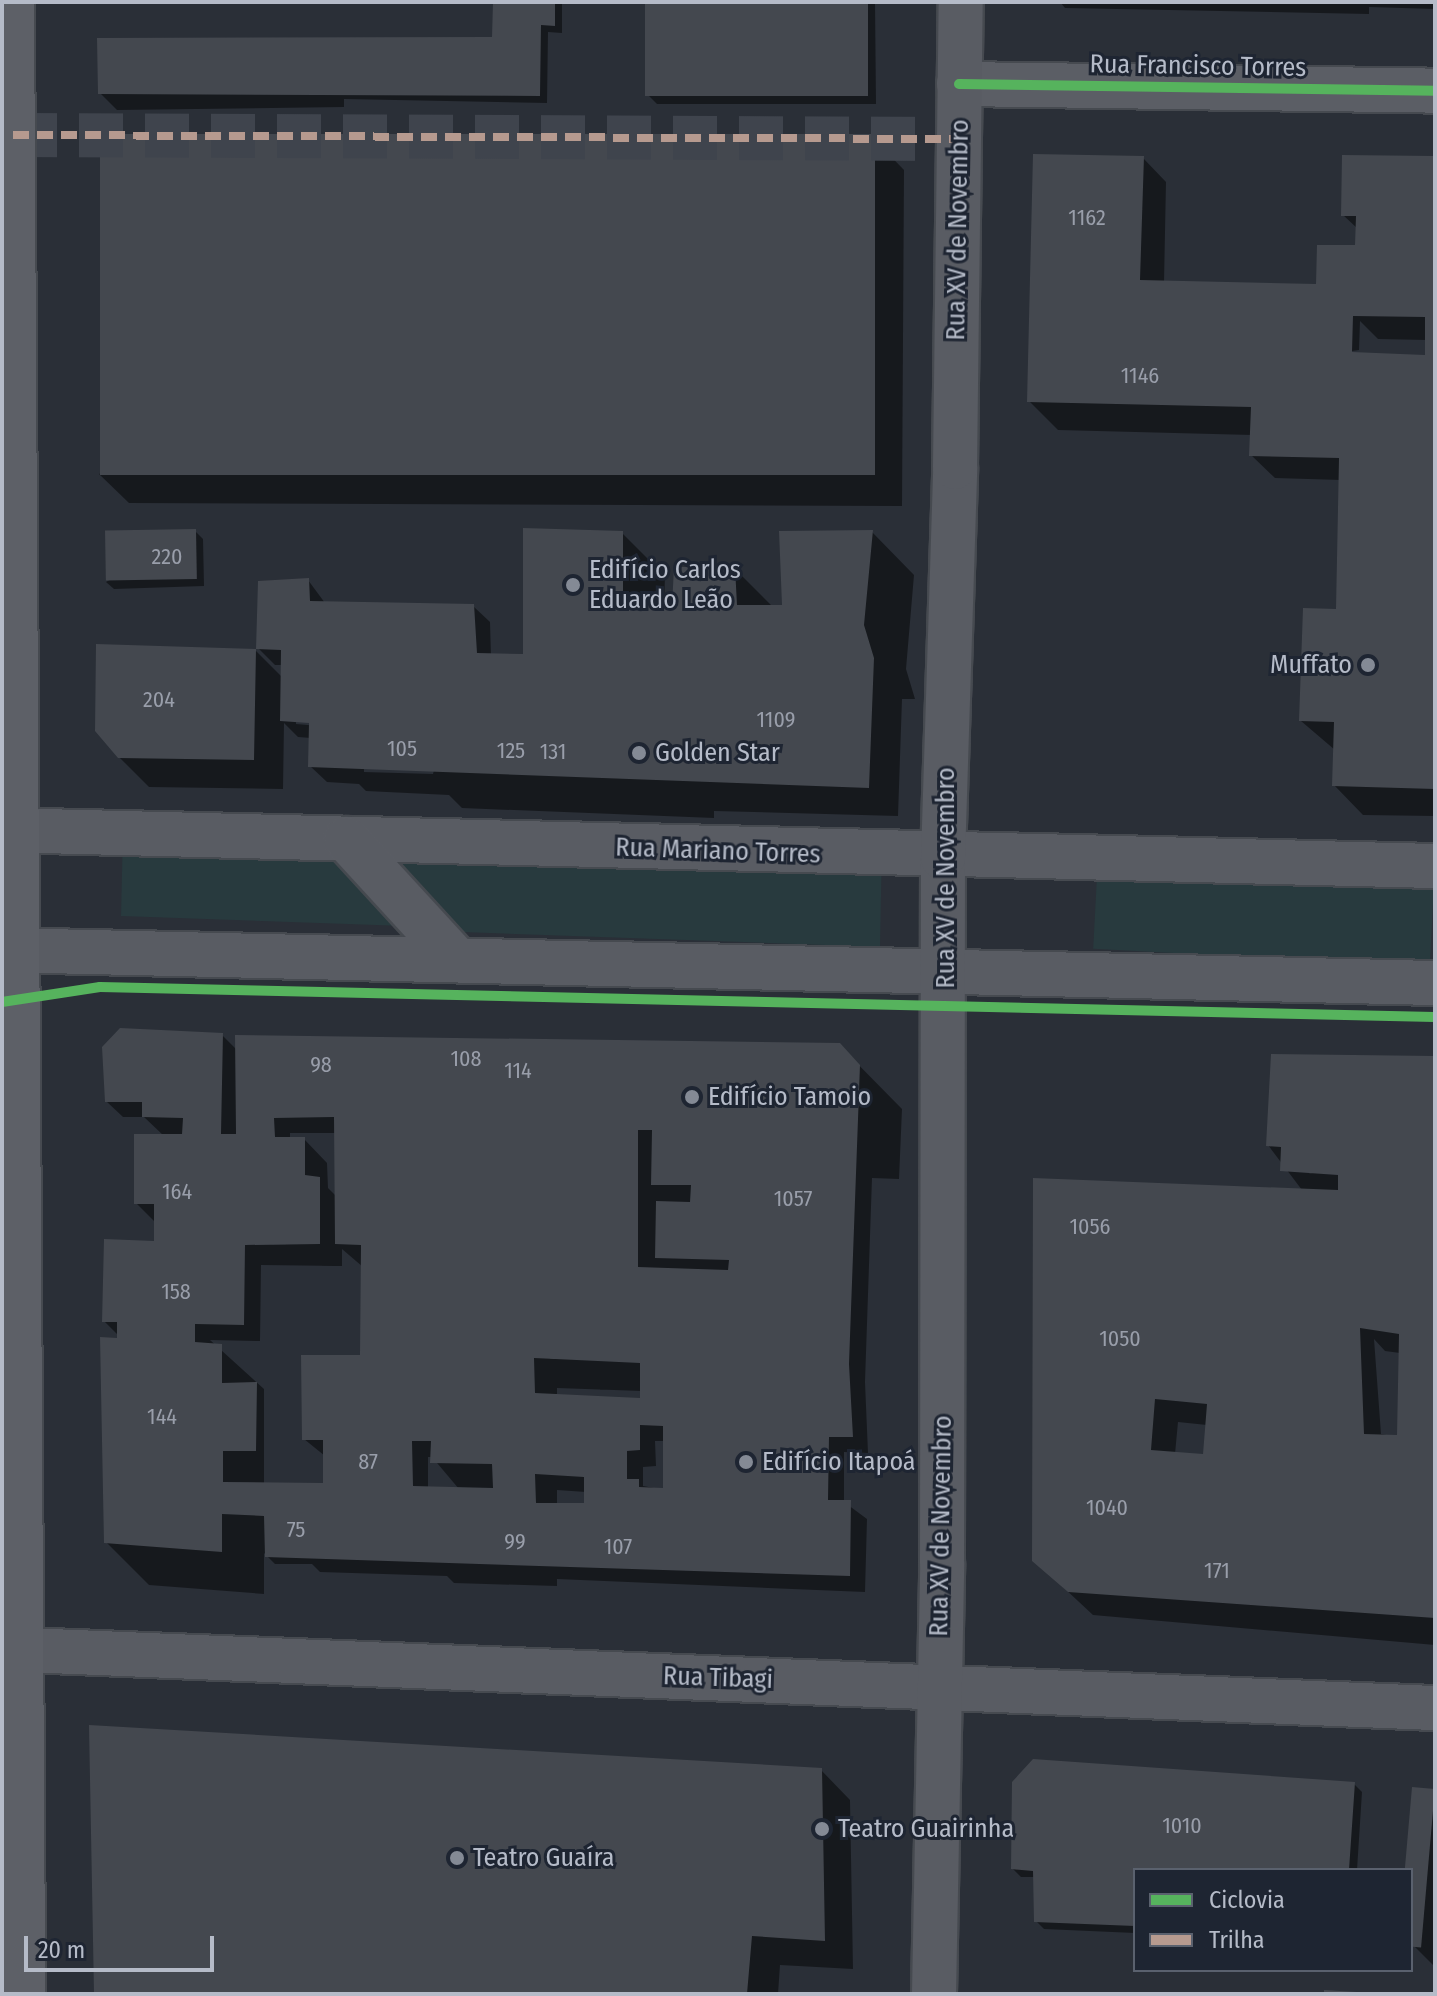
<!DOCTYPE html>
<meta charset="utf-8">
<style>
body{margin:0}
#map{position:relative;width:1437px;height:1996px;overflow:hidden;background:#2a2f37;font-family:"Fira Sans Condensed",sans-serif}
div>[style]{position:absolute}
.green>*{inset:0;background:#283a3e;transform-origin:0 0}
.shadow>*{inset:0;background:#0007}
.building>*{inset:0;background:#44484f;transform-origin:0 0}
.pedestrian-tunnel>*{height:44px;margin-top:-22px;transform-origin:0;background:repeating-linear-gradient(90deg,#3f444d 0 44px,transparent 0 66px)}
.roads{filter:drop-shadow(2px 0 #464a50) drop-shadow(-2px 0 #464a50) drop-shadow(0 2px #464a50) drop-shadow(0 -2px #464a50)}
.minor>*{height:44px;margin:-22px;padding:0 22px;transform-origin:22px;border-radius:22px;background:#5b5e65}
.secondary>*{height:44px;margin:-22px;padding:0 22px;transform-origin:22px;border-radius:22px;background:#595c63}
.primary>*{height:44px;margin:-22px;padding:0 22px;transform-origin:22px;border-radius:22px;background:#5d6067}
.quiet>*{height:8px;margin-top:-4px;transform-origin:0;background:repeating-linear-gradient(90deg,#b69a8f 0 16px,transparent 0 24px)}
.cycleway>*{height:10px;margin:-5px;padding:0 5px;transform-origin:5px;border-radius:5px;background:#56b35d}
.dots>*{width:22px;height:22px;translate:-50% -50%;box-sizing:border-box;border:4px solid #1e2532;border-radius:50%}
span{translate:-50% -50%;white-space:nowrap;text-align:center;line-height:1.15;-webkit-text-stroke:6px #1e2532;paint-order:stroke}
.number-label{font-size:22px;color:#999eaa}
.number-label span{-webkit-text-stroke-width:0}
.street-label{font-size:26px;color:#b5bbc8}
.poi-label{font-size:26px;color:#b5bbc8}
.left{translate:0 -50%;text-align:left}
.right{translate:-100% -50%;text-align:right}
.frame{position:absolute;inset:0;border:4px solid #b5bbc8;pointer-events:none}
.legend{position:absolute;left:1133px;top:1868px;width:280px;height:104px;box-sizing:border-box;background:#1e2532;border:2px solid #5a616e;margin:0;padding:10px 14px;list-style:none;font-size:24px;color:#b5bbc8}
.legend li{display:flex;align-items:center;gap:16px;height:40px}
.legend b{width:40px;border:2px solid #5a616e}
.scale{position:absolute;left:24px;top:1936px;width:190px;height:36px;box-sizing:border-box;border:4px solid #b5bbc8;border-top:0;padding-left:10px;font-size:24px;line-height:28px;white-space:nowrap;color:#b5bbc8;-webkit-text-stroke:6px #1e2532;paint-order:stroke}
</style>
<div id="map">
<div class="green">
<i style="clip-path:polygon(123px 829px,342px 832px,434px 927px,121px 916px)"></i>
<i style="clip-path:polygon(366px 836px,882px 844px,880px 947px,462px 932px)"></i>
<i style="left:1098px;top:857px;width:337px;height:92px;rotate:3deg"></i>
</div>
<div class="shadow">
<i style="clip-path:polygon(495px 2px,562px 2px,562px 33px,548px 32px,547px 103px,344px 99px,344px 107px,117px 110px,100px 93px,99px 40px,494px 39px)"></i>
<i style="clip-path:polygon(647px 2px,875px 2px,876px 104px,657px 104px,649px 96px)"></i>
<i style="clip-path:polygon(1060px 2px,1435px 2px,1435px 9px,1369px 7px,1369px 14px,1065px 8px)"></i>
<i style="clip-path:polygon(875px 140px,904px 170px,902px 506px,129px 503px,99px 474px)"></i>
<i style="clip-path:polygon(evenodd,1143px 158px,1166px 182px,1164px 283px,1315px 286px,1357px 250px,1358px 229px,1343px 215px,1435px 159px,1435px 816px,1363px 815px,1334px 785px,1335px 750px,1301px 721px,1338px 611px,1341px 480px,1275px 478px,1251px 455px,1252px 435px,1058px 430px,1029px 401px,1143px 158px,1360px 321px,1378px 339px,1427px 340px,1427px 357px,1332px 354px,1359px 350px,1360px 321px)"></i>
<i style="clip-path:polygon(195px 531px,203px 539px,204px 586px,114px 589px,106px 582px)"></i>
<i style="clip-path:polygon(evenodd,872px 532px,914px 575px,906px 669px,915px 699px,902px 699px,898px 816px,714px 811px,714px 818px,462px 808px,449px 795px,366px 791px,359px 784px,327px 782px,310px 766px,311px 738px,298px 737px,284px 723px,283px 789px,149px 787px,119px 757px,256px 651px,283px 678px,283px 665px,275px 665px,258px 648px,308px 580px,325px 603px,473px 606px,490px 622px,491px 656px,525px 656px,622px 533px,665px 576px,664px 607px,674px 608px,735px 569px,773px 607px,784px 607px,872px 532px,296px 720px,319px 722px,319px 726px,296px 724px,296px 720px,872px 532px,364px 768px,434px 770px,433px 774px,364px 772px,364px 768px)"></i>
<i style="clip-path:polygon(evenodd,222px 1035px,237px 1050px,428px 1039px,839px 1045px,902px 1109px,899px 1179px,872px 1178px,865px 1382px,868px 1453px,844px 1452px,844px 1502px,867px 1519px,865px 1592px,557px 1579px,557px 1586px,454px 1583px,447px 1576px,320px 1572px,312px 1564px,275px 1564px,264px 1553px,264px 1594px,149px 1585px,106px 1542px,119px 1336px,104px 1321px,156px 1243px,156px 1223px,136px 1203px,164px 1136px,144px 1117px,123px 1117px,106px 1101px,222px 1035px,290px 1133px,336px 1133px,336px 1196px,328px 1188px,327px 1163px,304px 1139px,290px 1139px,290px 1133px,222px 1035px,342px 1249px,363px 1267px,362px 1357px,304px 1439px,325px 1456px,325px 1485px,264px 1485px,264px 1389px,210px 1340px,260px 1341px,261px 1265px,342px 1266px,342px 1249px,222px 1035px,557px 1388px,642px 1391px,642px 1400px,557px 1396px,557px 1388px,222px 1035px,655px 1441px,665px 1441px,665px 1490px,643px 1486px,643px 1467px,656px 1466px,655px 1441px,222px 1035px,428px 1457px,432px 1457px,459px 1489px,428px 1489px,428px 1457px,222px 1035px,557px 1490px,586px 1492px,586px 1505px,557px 1505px,557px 1490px)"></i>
<i style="clip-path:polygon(evenodd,1435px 1059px,1435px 1645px,1093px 1615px,1034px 1560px,1302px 1190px,1268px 1145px,1435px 1059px,1374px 1339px,1385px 1351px,1400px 1353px,1403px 1438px,1381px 1434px,1374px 1339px,1435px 1059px,1178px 1422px,1207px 1425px,1205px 1456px,1175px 1454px,1178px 1422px)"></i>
<i style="clip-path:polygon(821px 1770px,850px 1800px,853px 1969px,780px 1965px,778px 1994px,96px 1994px)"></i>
<i style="clip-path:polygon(1354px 1784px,1362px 1792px,1357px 1870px,1135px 1870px,1135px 1933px,1044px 1929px,1036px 1921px,1035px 1877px,1021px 1877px,1013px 1869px)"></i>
<i style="clip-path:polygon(1435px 1791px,1435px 1967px,1413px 1945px)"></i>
</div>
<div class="building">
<i style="clip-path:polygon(493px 2px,555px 2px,555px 26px,541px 25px,540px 96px,98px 94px,97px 38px,492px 37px)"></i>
<i style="left:645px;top:2px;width:223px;height:94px"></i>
<i style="left:100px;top:134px;width:775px;height:341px"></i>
<i style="clip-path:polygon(evenodd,1033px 154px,1144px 156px,1140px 280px,1316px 284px,1317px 245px,1355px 245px,1356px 216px,1341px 216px,1342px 155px,1435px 156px,1435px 789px,1332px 786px,1334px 722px,1299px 721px,1303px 608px,1336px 609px,1339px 458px,1249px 456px,1251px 407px,1027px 402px,1033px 154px,1353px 316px,1425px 317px,1425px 355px,1352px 352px,1353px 316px)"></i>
<i style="clip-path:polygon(523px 528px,623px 531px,623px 603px,672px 606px,674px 567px,735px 567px,737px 605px,782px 605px,779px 531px,873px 530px,864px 625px,874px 658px,869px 788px,308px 767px,309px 723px,280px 721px,281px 650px,256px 649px,254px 760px,118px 758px,95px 731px,96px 644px,256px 649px,258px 581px,309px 578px,310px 601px,474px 604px,477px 653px,523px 654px)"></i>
<i style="left:196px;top:529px;width:50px;height:91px;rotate:89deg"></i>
<i style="clip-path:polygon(evenodd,120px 1028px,223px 1033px,221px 1134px,236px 1134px,235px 1035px,840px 1043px,860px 1065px,849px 1364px,853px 1437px,829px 1437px,828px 1500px,851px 1500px,850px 1576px,265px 1557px,264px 1516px,222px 1514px,222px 1552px,104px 1543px,100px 1337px,117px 1338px,117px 1322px,102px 1322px,104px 1239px,154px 1241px,154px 1204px,134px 1204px,134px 1134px,182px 1134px,183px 1118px,142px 1117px,142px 1102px,105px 1102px,102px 1047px,120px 1028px,334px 1117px,335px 1244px,361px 1245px,360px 1355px,301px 1355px,302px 1440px,323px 1440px,323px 1483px,223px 1482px,223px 1451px,256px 1451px,257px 1382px,222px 1383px,222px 1344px,195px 1342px,195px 1324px,244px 1325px,245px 1245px,320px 1244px,320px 1177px,305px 1175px,305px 1137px,275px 1137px,274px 1118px,334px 1117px,120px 1028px,638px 1130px,652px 1130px,651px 1185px,691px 1185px,690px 1202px,656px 1201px,655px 1258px,729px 1260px,728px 1270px,638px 1267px,638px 1130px,120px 1028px,534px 1358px,640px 1363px,640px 1398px,535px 1393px,534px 1358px,120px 1028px,640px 1425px,663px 1426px,663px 1488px,639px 1487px,639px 1479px,627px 1479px,627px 1451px,640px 1450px,640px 1425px,120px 1028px,412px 1441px,431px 1441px,430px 1463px,492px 1464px,493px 1488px,413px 1486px,412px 1441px,120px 1028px,535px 1474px,584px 1477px,584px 1503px,536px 1503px,535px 1474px)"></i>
<i style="clip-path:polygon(evenodd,1271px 1054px,1435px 1056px,1435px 1618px,1068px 1592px,1032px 1561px,1033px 1178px,1338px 1190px,1338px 1175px,1280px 1171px,1281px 1147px,1266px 1146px,1271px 1054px,1360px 1328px,1399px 1334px,1397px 1435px,1364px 1434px,1360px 1328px,1271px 1054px,1155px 1399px,1207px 1404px,1203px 1454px,1151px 1450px,1155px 1399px)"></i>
<i style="clip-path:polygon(89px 1725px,822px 1768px,825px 1941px,752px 1936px,747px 1994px,94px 1994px)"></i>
<i style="clip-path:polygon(1033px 1759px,1355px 1782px,1349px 1870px,1135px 1870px,1135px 1926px,1034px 1922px,1033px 1871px,1011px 1869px,1012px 1782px)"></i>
<i style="left:1412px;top:1787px;width:23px;height:159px;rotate:5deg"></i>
<i style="clip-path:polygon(1324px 1990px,1357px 1992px,1357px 1994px,1324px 1994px)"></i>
</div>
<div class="pedestrian-tunnel">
<i style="left:13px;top:135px;width:945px;rotate:0.24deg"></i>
</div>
<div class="roads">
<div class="minor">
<i style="left:959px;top:84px;width:476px;rotate:0.8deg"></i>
</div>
<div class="secondary">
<i style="left:2px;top:830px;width:1433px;rotate:1.44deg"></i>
<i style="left:346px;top:839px;width:163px;rotate:47.5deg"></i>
<i style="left:2px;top:950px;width:1433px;rotate:1.32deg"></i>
<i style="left:2px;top:1649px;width:1434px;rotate:2.36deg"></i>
<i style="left:934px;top:1994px;width:431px;rotate:-88.9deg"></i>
<i style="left:942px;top:1563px;width:705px;rotate:-89.92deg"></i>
<i style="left:943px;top:858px;width:391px;rotate:-88.2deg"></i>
<i style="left:955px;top:467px;width:465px;rotate:-89.3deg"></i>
</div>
<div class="primary">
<i style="left:12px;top:2px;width:1992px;rotate:89.68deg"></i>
</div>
</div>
<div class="quiet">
<i style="left:13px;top:135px;width:945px;rotate:0.24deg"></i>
</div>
<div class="cycleway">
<i style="left:959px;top:84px;width:476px;rotate:0.8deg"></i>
<i style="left:2px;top:1002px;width:99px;rotate:-8.7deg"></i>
<i style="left:100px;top:987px;width:1335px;rotate:1.29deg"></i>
</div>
<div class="dots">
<i style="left:573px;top:585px;background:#848a95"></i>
<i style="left:1368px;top:665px;background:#848a95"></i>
<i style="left:639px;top:753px;background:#848a95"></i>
<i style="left:692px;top:1097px;background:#848a95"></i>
<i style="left:746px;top:1462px;background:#848a95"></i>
<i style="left:822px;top:1829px;background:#848a95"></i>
<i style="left:457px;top:1858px;background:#848a95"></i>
</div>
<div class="number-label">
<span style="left:1087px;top:218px">1162</span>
<span style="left:1140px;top:376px">1146</span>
<span style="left:167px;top:557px">220</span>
<span style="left:159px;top:700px">204</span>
<span style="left:776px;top:720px">1109</span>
<span style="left:402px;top:749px">105</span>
<span style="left:511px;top:751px">125</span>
<span style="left:553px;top:752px">131</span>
<span style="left:466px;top:1059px">108</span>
<span style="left:321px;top:1065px">98</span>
<span style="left:518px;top:1071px">114</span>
<span style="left:177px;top:1192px">164</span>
<span style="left:793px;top:1199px">1057</span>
<span style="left:1090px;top:1227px">1056</span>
<span style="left:176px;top:1292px">158</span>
<span style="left:1120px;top:1339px">1050</span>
<span style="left:162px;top:1417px">144</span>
<span style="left:368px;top:1462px">87</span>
<span style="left:1107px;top:1508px">1040</span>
<span style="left:296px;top:1530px">75</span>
<span style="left:515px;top:1542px">99</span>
<span style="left:618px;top:1547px">107</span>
<span style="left:1217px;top:1571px">171</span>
<span style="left:1182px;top:1826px">1010</span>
</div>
<div class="street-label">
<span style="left:1198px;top:66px;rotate:1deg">Rua Francisco Torres</span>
<span style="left:958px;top:230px;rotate:-89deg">Rua XV de Novembro</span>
<span style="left:718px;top:851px;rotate:2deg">Rua Mariano Torres</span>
<span style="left:946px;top:878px;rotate:-90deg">Rua XV de Novembro</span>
<span style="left:941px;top:1526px;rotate:-89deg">Rua XV de Novembro</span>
<span style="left:718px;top:1678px;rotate:2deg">Rua Tibagi</span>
</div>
<div class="poi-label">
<span class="left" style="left:589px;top:585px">Edifício Carlos<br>Eduardo Leão</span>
<span class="right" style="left:1352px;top:665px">Muffato</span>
<span class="left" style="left:655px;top:753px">Golden Star</span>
<span class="left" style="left:708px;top:1097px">Edifício Tamoio</span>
<span class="left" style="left:762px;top:1462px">Edifício Itapoá</span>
<span class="left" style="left:838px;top:1829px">Teatro Guairinha</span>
<span class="left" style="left:473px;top:1858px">Teatro Guaíra</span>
</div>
<div class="frame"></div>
<ul class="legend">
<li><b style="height:10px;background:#56b35d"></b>Ciclovia</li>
<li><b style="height:10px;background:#b69a8f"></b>Trilha</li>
</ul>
<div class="scale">20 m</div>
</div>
